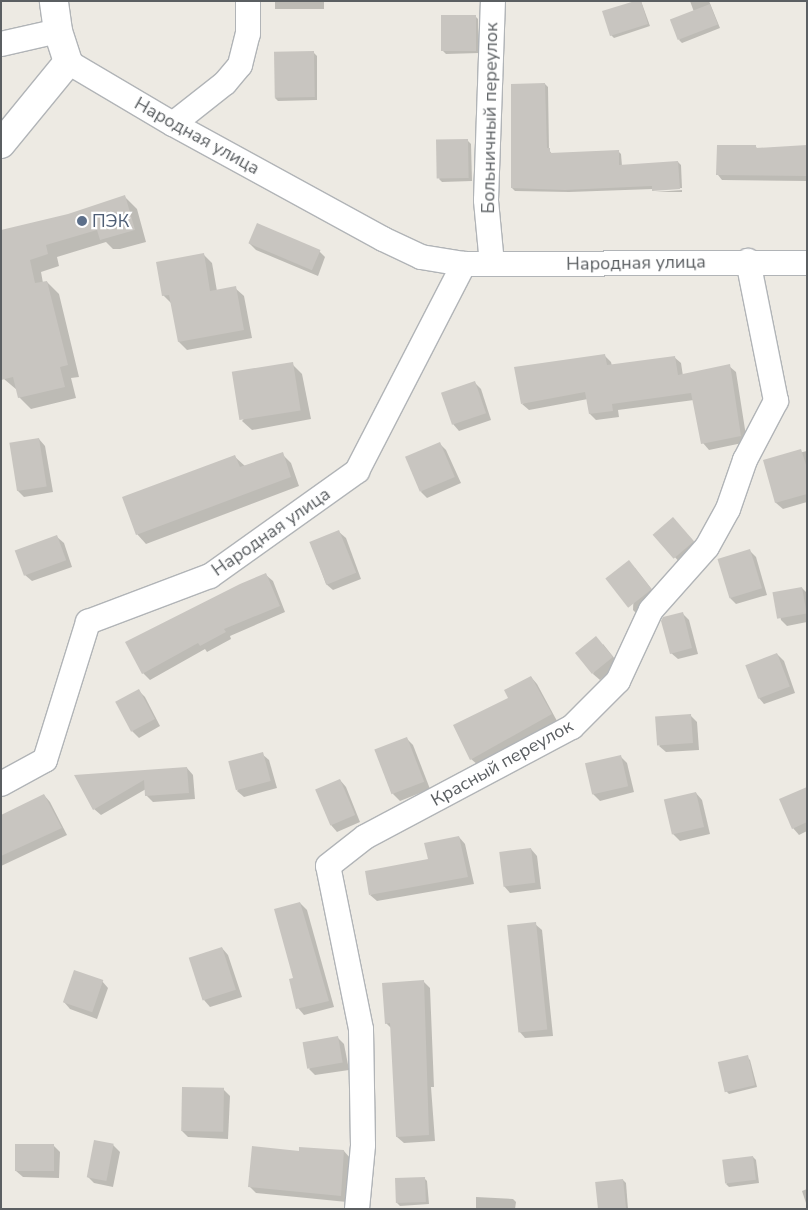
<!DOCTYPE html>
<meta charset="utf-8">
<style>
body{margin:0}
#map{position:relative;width:808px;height:1210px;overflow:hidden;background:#edeae3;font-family:"Nunito Sans",sans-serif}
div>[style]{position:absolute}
.shadow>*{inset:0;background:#0003;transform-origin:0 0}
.building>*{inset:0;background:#c8c5c0;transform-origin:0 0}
.roads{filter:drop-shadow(1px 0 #b1b4b7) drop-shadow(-1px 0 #b1b4b7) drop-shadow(0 1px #b1b4b7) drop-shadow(0 -1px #b1b4b7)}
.street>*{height:24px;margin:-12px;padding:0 12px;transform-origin:12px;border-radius:12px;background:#fff}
.secondary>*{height:28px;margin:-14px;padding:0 14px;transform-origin:14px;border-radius:14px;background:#fff}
.dots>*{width:14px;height:14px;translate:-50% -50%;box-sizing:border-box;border:2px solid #fff;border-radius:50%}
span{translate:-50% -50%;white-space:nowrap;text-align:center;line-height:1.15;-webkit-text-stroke:4.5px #fff;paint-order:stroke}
.street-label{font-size:18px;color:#5b5f62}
.service-label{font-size:18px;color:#4e5e75}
.left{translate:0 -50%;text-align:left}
.frame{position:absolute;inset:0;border:2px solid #5b5f62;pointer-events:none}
</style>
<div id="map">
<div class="shadow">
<i style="left:275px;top:1px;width:49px;height:8px"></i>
<i style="clip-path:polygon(641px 1px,650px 26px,614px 38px,611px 35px)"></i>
<i style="clip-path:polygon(690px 1px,709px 1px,720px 28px,682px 43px,679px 40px,694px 12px)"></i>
<i style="clip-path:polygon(475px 16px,478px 19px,479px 53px,446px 54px,443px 51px)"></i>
<i style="clip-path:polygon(314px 53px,317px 56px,317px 100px,278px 101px,275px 98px)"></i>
<i style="clip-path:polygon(545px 84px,548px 87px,549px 150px,552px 154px,618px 151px,621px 154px,622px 166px,678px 162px,681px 165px,682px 188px,654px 190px,654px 191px,653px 189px,569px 192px,515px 191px,512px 188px)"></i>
<i style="clip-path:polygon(468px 141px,471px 144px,472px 181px,442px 182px,439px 179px)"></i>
<i style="clip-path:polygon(755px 146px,758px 149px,807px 146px,807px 181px,722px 180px,718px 175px)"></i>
<i style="clip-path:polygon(682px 190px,682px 192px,655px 192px)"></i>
<i style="clip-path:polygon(125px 197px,137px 209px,146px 242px,120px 249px,113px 249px,106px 242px,57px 257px,59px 266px,41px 272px,43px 283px,47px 282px,59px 294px,79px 377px,71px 378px,76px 398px,31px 409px,19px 397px,17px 390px,4px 379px,1px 231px,68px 215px)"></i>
<i style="clip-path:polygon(249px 243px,319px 251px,325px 257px,318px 276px,256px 250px)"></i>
<i style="clip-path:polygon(203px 254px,212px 263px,217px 291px,235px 288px,244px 296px,252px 338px,187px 350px,179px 342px,172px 304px,163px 295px)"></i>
<i style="clip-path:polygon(604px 355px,611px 362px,612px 366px,674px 357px,681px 363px,683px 376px,729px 366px,736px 372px,747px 442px,709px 450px,703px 443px,694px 400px,618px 410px,619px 417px,596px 420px,590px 414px,588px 399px,529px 410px,522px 404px)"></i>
<i style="clip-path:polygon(292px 364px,302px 374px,311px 419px,252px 430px,242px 421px)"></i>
<i style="clip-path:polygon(475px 383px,481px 389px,491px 420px,459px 431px,453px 424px)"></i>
<i style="clip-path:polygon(39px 439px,45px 446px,53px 492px,24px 497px,17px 490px)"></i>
<i style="clip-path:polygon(440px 444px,446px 450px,461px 483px,427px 498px,421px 492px)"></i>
<i style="clip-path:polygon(807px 451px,807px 502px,783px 509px,776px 503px,764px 461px)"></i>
<i style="clip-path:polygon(282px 454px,291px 463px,299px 486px,146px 544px,137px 534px,235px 457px,245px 466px)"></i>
<i style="clip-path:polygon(679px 526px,700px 548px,682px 565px,655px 535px)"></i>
<i style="clip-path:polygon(339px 532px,346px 538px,361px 579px,333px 590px,326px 584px,311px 543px)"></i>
<i style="clip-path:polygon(57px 537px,64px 543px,72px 567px,32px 581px,25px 575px,17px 551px)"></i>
<i style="clip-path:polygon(750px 551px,756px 557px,767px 595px,736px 604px,730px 598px)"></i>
<i style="clip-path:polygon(635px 568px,657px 596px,639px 616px,633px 610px)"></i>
<i style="clip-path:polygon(266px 575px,273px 581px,285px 612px,230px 636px,231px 639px,207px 652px,205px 649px,150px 680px,143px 673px)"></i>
<i style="clip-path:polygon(802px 588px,807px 593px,807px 622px,787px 626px,781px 620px,775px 594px)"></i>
<i style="clip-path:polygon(682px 613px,689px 620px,698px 654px,678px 659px,671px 653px)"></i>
<i style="clip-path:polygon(603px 644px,619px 664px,600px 680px,593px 674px)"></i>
<i style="clip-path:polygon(777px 654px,784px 661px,795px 693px,764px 704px,758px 697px)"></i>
<i style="clip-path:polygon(531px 677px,537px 684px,557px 721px,478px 765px,471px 759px,510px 698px)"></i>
<i style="clip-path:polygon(139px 691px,145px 697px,160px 726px,139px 738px,132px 731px)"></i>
<i style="clip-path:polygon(690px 715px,697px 722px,699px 750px,666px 752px,659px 746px)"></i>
<i style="clip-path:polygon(407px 739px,413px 745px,430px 789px,400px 801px,393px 794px)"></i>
<i style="clip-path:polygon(262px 754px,269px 760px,277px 788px,244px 797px,237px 791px)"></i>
<i style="clip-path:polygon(620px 756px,627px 763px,634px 792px,600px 801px,593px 794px)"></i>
<i style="clip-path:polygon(187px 768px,193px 775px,195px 799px,153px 802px,146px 795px,146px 789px,101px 815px,94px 809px,76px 776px)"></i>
<i style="clip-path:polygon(340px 780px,346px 787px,360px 822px,337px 832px,331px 825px)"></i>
<i style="clip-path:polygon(807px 788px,807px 831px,799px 835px,793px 828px)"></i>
<i style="clip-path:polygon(696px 793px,702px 800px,710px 834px,680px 841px,673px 834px)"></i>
<i style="clip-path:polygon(44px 795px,50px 802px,67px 835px,1px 866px,1px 820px)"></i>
<i style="clip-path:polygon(459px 837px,465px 844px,474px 884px,377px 901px,370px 895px,429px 860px)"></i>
<i style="clip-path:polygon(531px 849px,537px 856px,541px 889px,510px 893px,504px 886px)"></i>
<i style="clip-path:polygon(300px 903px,307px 910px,334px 1007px,304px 1015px,298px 1008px,295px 978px)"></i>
<i style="clip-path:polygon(535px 924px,542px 930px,553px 1036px,525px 1038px,519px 1031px)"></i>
<i style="clip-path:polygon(222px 948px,228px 955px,242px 997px,210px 1007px,204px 1000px)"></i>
<i style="clip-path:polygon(102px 981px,108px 988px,97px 1019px,70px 1009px,64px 1002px)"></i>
<i style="clip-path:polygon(423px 981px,430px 988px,434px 1087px,431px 1087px,435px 1141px,404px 1143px,397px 1137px,392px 1029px,386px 1023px)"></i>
<i style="clip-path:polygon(338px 1038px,344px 1044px,349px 1070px,315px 1075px,309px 1069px)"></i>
<i style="clip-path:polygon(747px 1057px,750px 1060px,757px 1087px,729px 1094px,726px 1091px)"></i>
<i style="clip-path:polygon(223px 1089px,230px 1096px,228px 1139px,188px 1137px,182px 1131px)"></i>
<i style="clip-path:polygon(53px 1145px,60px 1152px,59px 1178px,23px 1177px,16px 1171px)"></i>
<i style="clip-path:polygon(113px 1145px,120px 1152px,113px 1187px,94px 1183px,88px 1177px)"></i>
<i style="clip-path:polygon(344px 1151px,350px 1158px,347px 1202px,256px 1193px,249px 1186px,300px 1152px)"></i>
<i style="clip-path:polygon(753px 1157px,756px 1160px,759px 1183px,729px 1187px,726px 1184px)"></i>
<i style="clip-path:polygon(424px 1178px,427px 1181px,429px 1204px,400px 1206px,397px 1203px)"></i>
<i style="clip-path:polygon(623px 1180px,626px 1183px,628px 1209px,598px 1209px)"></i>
<i style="clip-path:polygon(807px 1189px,807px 1206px,802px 1191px)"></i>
<i style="clip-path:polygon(476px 1197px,513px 1199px,516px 1202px,515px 1209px,476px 1209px)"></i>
</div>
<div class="building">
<i style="clip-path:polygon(635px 1px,641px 1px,648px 24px,610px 36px,602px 11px)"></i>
<i style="left:710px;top:4px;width:22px;height:43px;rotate:69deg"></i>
<i style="left:476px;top:15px;width:36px;height:35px;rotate:90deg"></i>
<i style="left:314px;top:51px;width:46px;height:40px;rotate:89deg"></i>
<i style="clip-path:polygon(545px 83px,547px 148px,550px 148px,550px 153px,619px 150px,619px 165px,678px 161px,680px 189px,652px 191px,652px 186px,565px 190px,511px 188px,511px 84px)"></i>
<i style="left:468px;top:139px;width:39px;height:32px;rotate:89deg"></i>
<i style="clip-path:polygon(717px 145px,756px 145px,756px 148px,807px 145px,807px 176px,716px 175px)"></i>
<i style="clip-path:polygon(125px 195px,135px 230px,100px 240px,97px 230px,46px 245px,48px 254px,30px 260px,35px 283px,47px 281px,68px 365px,60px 367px,65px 387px,18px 398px,13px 377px,1px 380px,1px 230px,68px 214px)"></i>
<i style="left:257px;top:223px;width:69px;height:22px;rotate:23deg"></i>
<i style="clip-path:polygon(204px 253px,210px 291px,236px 286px,244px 330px,178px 342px,169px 295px,162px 296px,156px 262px)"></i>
<i style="clip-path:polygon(605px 354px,607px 365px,675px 356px,678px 375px,730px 364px,741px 436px,701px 444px,691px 393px,612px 404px,613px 411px,589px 414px,585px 392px,521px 404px,514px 367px)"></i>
<i style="left:293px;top:362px;width:49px;height:62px;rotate:81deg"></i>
<i style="left:475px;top:381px;width:34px;height:36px;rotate:71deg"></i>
<i style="left:39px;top:438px;width:49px;height:30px;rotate:81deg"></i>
<i style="left:440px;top:442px;width:38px;height:38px;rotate:67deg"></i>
<i style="clip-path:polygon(801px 449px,807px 468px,807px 494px,775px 503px,763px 460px)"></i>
<i style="clip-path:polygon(283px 452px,291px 477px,136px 535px,122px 497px,235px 455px,240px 467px)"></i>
<i style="left:673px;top:517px;width:32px;height:27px;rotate:49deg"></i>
<i style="left:339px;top:530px;width:46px;height:32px;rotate:68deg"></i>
<i style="left:57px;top:535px;width:27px;height:45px;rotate:70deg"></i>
<i style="left:750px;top:549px;width:41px;height:34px;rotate:73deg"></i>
<i style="left:629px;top:560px;width:37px;height:30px;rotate:52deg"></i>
<i style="clip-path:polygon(266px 573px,280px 606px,224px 629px,226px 632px,200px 646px,198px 643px,142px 674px,125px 642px,240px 584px)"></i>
<i style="left:802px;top:587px;width:27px;height:30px;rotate:80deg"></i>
<i style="clip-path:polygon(683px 612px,692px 648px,670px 654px,661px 621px,663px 617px)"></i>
<i style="left:596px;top:636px;width:27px;height:27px;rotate:51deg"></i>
<i style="left:777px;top:653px;width:36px;height:34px;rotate:69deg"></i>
<i style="clip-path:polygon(531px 676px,552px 714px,470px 760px,453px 725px,508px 698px,504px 690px)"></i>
<i style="left:139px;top:689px;width:34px;height:27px;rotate:62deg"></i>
<i style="left:691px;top:714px;width:29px;height:36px;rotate:86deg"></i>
<i style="left:407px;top:737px;width:48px;height:35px;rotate:69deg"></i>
<i style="left:263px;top:752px;width:30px;height:36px;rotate:75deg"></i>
<i style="left:621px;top:755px;width:32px;height:37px;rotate:77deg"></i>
<i style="clip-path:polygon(187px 767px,189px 793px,145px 796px,144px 780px,93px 810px,74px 775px)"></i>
<i style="left:340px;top:779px;width:39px;height:27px;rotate:67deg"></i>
<i style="clip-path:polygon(807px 787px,807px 822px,792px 829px,779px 799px)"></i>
<i style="left:696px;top:792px;width:36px;height:33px;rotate:77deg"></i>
<i style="clip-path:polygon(44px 794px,62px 828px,1px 856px,1px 815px)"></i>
<i style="clip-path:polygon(459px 836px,468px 877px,369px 895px,365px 871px,428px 859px,424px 843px)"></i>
<i style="left:531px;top:848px;width:35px;height:32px;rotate:83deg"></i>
<i style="clip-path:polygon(300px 902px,329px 1001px,296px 1009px,289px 979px,293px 978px,274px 909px)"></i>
<i style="left:536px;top:922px;width:108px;height:29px;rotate:84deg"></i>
<i style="left:222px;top:947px;width:45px;height:35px;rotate:72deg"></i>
<i style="left:74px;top:970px;width:31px;height:34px;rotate:19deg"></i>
<i style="clip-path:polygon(424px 980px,429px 1135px,396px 1137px,390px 1023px,385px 1024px,382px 983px)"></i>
<i style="left:338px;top:1036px;width:27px;height:36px;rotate:80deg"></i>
<i style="left:748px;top:1055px;width:31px;height:31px;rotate:77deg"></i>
<i style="left:182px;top:1087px;width:42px;height:44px;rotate:1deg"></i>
<i style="left:94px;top:1140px;width:20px;height:38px;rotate:11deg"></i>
<i style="left:15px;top:1144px;width:39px;height:27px"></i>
<i style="clip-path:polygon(252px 1146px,299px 1151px,299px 1147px,344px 1150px,341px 1196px,248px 1187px)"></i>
<i style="left:753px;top:1156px;width:24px;height:31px;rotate:83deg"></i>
<i style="left:425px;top:1177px;width:25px;height:30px;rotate:88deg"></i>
<i style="left:623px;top:1179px;width:30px;height:28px;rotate:84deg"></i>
</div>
<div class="roads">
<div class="street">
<i style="left:1px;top:44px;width:58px;rotate:-12.8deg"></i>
<i style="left:68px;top:62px;width:122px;rotate:30.6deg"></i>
<i style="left:173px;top:124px;width:239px;rotate:28.7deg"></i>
<i style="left:383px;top:239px;width:42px;rotate:25.3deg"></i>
<i style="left:421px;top:257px;width:44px;rotate:9.2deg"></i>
<i style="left:464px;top:264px;width:343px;rotate:-0.2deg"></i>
<i style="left:173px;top:124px;width:66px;rotate:-38.3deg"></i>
<i style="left:225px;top:83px;width:23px;rotate:-50deg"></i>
<i style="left:240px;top:65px;width:32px;rotate:-76deg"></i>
<i style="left:248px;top:34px;width:33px;rotate:-90deg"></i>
<i style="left:492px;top:264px;width:64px;rotate:-95.4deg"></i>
<i style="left:486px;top:200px;width:199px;rotate:-88deg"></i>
<i style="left:1px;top:784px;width:50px;rotate:-28.6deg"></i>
<i style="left:45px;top:760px;width:145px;rotate:-72.7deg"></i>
<i style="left:88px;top:622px;width:130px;rotate:-20.7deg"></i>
<i style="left:210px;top:576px;width:181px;rotate:-35.5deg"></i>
<i style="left:357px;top:471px;width:233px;rotate:-62.7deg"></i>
<i style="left:357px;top:1209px;width:64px;rotate:-84.6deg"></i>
<i style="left:363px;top:1145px;width:116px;rotate:-91deg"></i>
<i style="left:361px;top:1029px;width:166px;rotate:-101.4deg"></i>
<i style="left:328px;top:866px;width:47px;rotate:-38.1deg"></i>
<i style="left:365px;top:837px;width:234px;rotate:-28deg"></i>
<i style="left:572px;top:727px;width:65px;rotate:-45deg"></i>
<i style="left:618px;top:681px;width:78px;rotate:-65.1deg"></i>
<i style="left:651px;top:610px;width:84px;rotate:-48.4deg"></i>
<i style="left:707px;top:547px;width:43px;rotate:-61.1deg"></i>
<i style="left:728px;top:509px;width:52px;rotate:-70.9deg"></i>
<i style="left:745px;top:460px;width:67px;rotate:-62.3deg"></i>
<i style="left:776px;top:401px;width:143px;rotate:-101.3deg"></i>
</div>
<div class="secondary">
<i style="left:1px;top:144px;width:106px;rotate:-50.7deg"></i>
<i style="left:68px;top:62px;width:33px;rotate:-108deg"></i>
<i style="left:58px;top:31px;width:30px;rotate:-98deg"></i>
</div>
</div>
<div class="dots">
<i style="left:82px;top:221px;background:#5c6f8a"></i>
</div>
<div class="street-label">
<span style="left:490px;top:118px;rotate:-89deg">Больничный переулок</span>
<span style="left:197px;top:136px;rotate:29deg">Народная улица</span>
<span style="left:636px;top:263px;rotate:-1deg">Народная улица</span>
<span style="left:271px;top:532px;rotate:-35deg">Народная улица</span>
<span style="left:502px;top:763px;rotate:-29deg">Красный переулок</span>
</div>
<div class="service-label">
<span class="left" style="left:92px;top:221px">ПЭК</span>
</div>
<div class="frame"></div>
</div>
